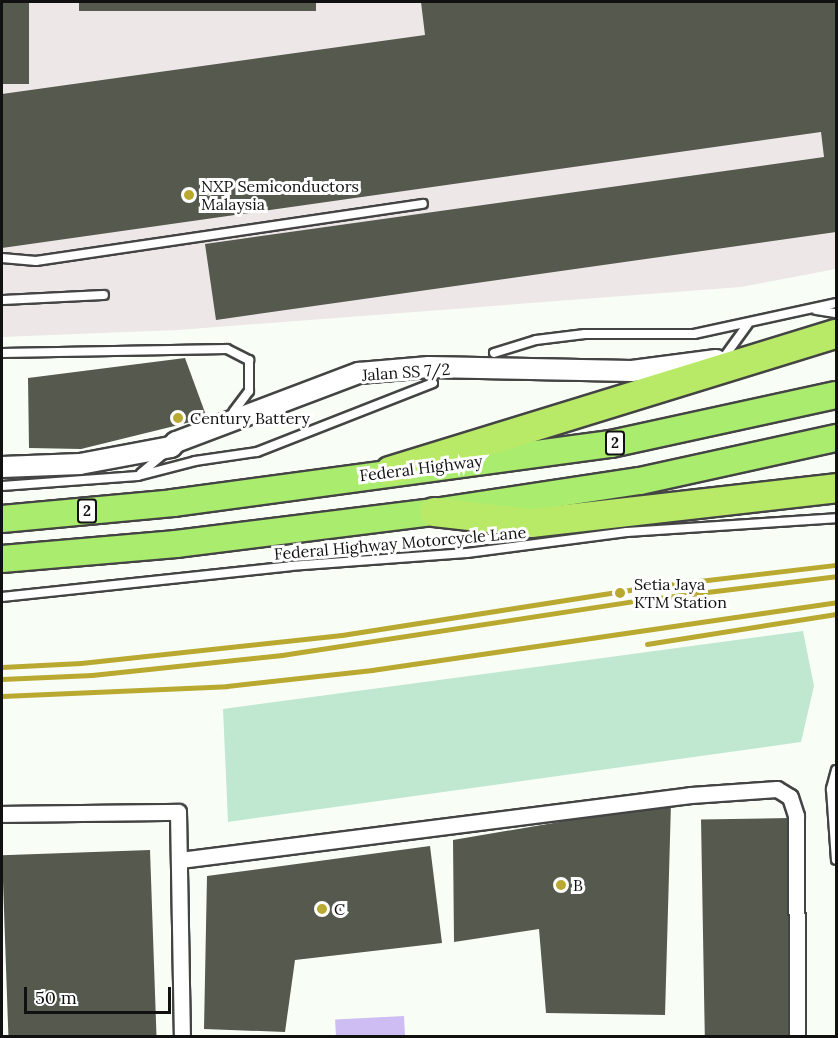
<!DOCTYPE html>
<style>
body{margin:0}
#map{position:relative;width:838px;height:1038px;overflow:hidden;background:#f8fef6;font-family:Lora,serif}
div>[style]{position:absolute}
.industrial>*{inset:0;background:#eee7e8}
.green>*{inset:0;background:#c0e8d0}
.water>*{inset:0;background:#cdbdf3;transform-origin:0 0}
.building>*{inset:0;background:#55594e;transform-origin:0 0}
.roads{filter:drop-shadow(2px 0 #444) drop-shadow(-2px 0 #444) drop-shadow(0 2px #444) drop-shadow(0 -2px #444)}
.service>*{height:8px;margin:-4px;padding:0 4px;transform-origin:4px;border-radius:4px;background:#fff}
.minor>*{height:15px;margin:-7.5px;padding:0 7.5px;transform-origin:7.5px;border-radius:7.5px;background:#fff}
.tertiary>*{height:20px;margin:-10px;padding:0 10px;transform-origin:10px;border-radius:10px;background:#fff}
.trunk>*{height:26px;margin:-13px;padding:0 13px;transform-origin:13px;border-radius:13px;background:#aaec6e}
.motorway>*{height:28px;margin:-14px;padding:0 14px;transform-origin:14px;border-radius:14px;background:#b8ea68}
.rail>*{height:4.5px;margin:-2.25px;padding:0 2.25px;transform-origin:2.25px;border-radius:2.25px;background:#b9a931}
.dots>*{width:16px;height:16px;translate:-50% -50%;box-sizing:border-box;border:3px solid #fff;border-radius:50%}
span{translate:-50% -50%;white-space:nowrap;text-align:center;line-height:1.15;-webkit-text-stroke:6px #fff;paint-order:stroke}
.shield-label span{padding:2px 4px;background:#fff;border:2px solid;border-radius:4px;-webkit-text-stroke-width:0}
.shield-label{font-size:15px;color:#111;font-weight:700}
.poi-label{font-size:16px;color:#111}
.left{translate:0 -50%;text-align:left}
.street-label{font-size:16px;color:#111}
.frame{position:absolute;inset:0;border:3px solid #111;pointer-events:none}
.scale{position:absolute;left:24px;top:987px;width:147px;height:27px;box-sizing:border-box;border:3px solid #111;border-top:0;padding-left:8px;font-size:18px;line-height:21px;white-space:nowrap;color:#111;-webkit-text-stroke:4px #fff;paint-order:stroke}
</style>
<div id="map">
<div class="industrial">
<i style="clip-path:polygon(2px 2px,836px 2px,836px 269px,741px 287px,178px 330px,2px 337px)"></i>
</div>
<div class="green">
<i style="clip-path:polygon(803px 631px,814px 686px,801px 742px,228px 822px,223px 709px)"></i>
</div>
<div class="water">
<i style="left:404px;top:1016px;width:20px;height:69px;rotate:87deg"></i>
</div>
<div class="building">
<i style="left:2px;top:2px;width:27px;height:82px"></i>
<i style="left:79px;top:2px;width:237px;height:9px"></i>
<i style="clip-path:polygon(421px 2px,836px 2px,836px 232px,216px 320px,205px 244px,824px 157px,821px 132px,2px 248px,2px 94px,425px 35px)"></i>
<i style="clip-path:polygon(185px 358px,207px 418px,81px 449px,29px 448px,28px 378px)"></i>
<i style="clip-path:polygon(671px 803px,665px 1015px,546px 1013px,539px 929px,454px 942px,453px 840px)"></i>
<i style="left:790px;top:818px;width:218px;height:89px;rotate:89deg"></i>
<i style="clip-path:polygon(430px 846px,442px 943px,295px 960px,285px 1032px,204px 1029px,207px 876px)"></i>
<i style="left:150px;top:850px;width:186px;height:148px;rotate:88deg"></i>
</div>
<div class="roads">
<div class="service">
<i style="left:2px;top:258px;width:34px;rotate:5deg"></i>
<i style="left:36px;top:261px;width:391px;rotate:-8.4deg"></i>
<i style="left:2px;top:300px;width:102px;rotate:-2.8deg"></i>
<i style="left:816px;top:310px;width:20px;rotate:9deg"></i>
<i style="left:2px;top:353px;width:225px;rotate:-1deg"></i>
<i style="left:227px;top:349px;width:25px;rotate:27deg"></i>
<i style="left:249px;top:360px;width:31px;rotate:90deg"></i>
<i style="left:249px;top:391px;width:26px;rotate:127deg"></i>
<i style="left:494px;top:353px;width:44px;rotate:-17.2deg"></i>
<i style="left:536px;top:340px;width:49px;rotate:-7deg"></i>
<i style="left:585px;top:334px;width:109px"></i>
<i style="left:694px;top:334px;width:145px;rotate:-12.3deg"></i>
<i style="left:722px;top:360px;width:44px;rotate:-54.2deg"></i>
<i style="left:141px;top:473px;width:30px;rotate:-40deg"></i>
<i style="left:2px;top:486px;width:136px;rotate:-4.2deg"></i>
<i style="left:138px;top:476px;width:59px;rotate:-14.7deg"></i>
<i style="left:195px;top:461px;width:63px;rotate:-8.3deg"></i>
<i style="left:257px;top:452px;width:189px;rotate:-21.4deg"></i>
<i style="left:2px;top:597px;width:290px;rotate:-6.1deg"></i>
<i style="left:290px;top:566px;width:177px;rotate:-4.2deg"></i>
<i style="left:467px;top:553px;width:161px;rotate:-7.5deg"></i>
<i style="left:627px;top:532px;width:209px;rotate:-3.8deg"></i>
<i style="left:836px;top:770px;width:20px;rotate:105deg"></i>
<i style="left:831px;top:789px;width:71px;rotate:86deg"></i>
</div>
<div class="minor">
<i style="left:2px;top:814px;width:176px;rotate:-0.7deg"></i>
<i style="left:178px;top:812px;width:224px;rotate:89deg"></i>
<i style="left:180px;top:860px;width:515px;rotate:-7.25deg"></i>
<i style="left:691px;top:795px;width:86px;rotate:-4deg"></i>
<i style="left:777px;top:789px;width:15px;rotate:32deg"></i>
<i style="left:790px;top:797px;width:20px;rotate:72deg"></i>
<i style="left:796px;top:816px;width:220px;rotate:89.7deg"></i>
</div>
<div class="tertiary">
<i style="left:2px;top:467px;width:78px;rotate:-2.2deg"></i>
<i style="left:80px;top:464px;width:93px;rotate:-10.6deg"></i>
<i style="left:171px;top:447px;width:7px;rotate:-45deg"></i>
<i style="left:176px;top:442px;width:196px;rotate:-20.7deg"></i>
<i style="left:359px;top:373px;width:70px;rotate:-4.9deg"></i>
<i style="left:429px;top:367px;width:203px;rotate:1.1deg"></i>
<i style="left:632px;top:371px;width:85px;rotate:-7.5deg"></i>
</div>
<div class="trunk">
<i style="left:2px;top:519px;width:172px;rotate:-5.3deg"></i>
<i style="left:173px;top:503px;width:442px;rotate:-7.7deg"></i>
<i style="left:611px;top:444px;width:230px;rotate:-12.3deg"></i>
<i style="left:2px;top:559px;width:175px;rotate:-4.9deg"></i>
<i style="left:176px;top:544px;width:260px;rotate:-7.1deg"></i>
<i style="left:434px;top:512px;width:208px;rotate:-8.6deg"></i>
<i style="left:640px;top:481px;width:201px;rotate:-12.4deg"></i>
</div>
<div class="motorway">
<i style="left:390px;top:471px;width:467px;rotate:-17.1deg"></i>
<i style="left:434px;top:512px;width:98px;rotate:6.5deg"></i>
<i style="left:531px;top:523px;width:307px;rotate:-6.5deg"></i>
</div>
</div>
<div class="rail">
<i style="left:647px;top:644px;width:191px;rotate:-9deg"></i>
<i style="left:2px;top:667px;width:79px;rotate:-2.9deg"></i>
<i style="left:81px;top:663px;width:262px;rotate:-6.1deg"></i>
<i style="left:342px;top:635px;width:310px;rotate:-8.9deg"></i>
<i style="left:648px;top:587px;width:189px;rotate:-6.7deg"></i>
<i style="left:2px;top:679px;width:90px;rotate:-2.5deg"></i>
<i style="left:92px;top:675px;width:191px;rotate:-6deg"></i>
<i style="left:282px;top:655px;width:372px;rotate:-8.7deg"></i>
<i style="left:650px;top:599px;width:187px;rotate:-7deg"></i>
<i style="left:2px;top:696px;width:225px;rotate:-2.5deg"></i>
<i style="left:227px;top:686px;width:146px;rotate:-6.3deg"></i>
<i style="left:372px;top:670px;width:469px;rotate:-8.3deg"></i>
</div>
<div class="dots">
<i style="left:189px;top:195px;background:#b9a931"></i>
<i style="left:178px;top:418px;background:#b9a931"></i>
<i style="left:620px;top:593px;background:#b9a931"></i>
<i style="left:561px;top:885px;background:#b9a931"></i>
<i style="left:322px;top:909px;background:#b9a931"></i>
</div>
<div class="shield-label">
<span style="left:615px;top:443px">2</span>
<span style="left:87px;top:511px">2</span>
</div>
<div class="poi-label">
<span class="left" style="left:201px;top:195px">NXP Semiconductors<br>Malaysia</span>
<span class="left" style="left:190px;top:418px">Century Battery</span>
<span class="left" style="left:634px;top:593px">Setia Jaya<br>KTM Station</span>
<span class="left" style="left:573px;top:885px">B</span>
<span class="left" style="left:334px;top:909px">C</span>
</div>
<div class="street-label">
<span style="left:406px;top:372px;rotate:-4deg">Jalan SS 7/2</span>
<span style="left:421px;top:468px;rotate:-7deg">Federal Highway</span>
<span style="left:400px;top:543px;rotate:-5deg">Federal Highway Motorcycle Lane</span>
</div>
<div class="frame"></div>
<div class="scale">50 m</div>
</div>
